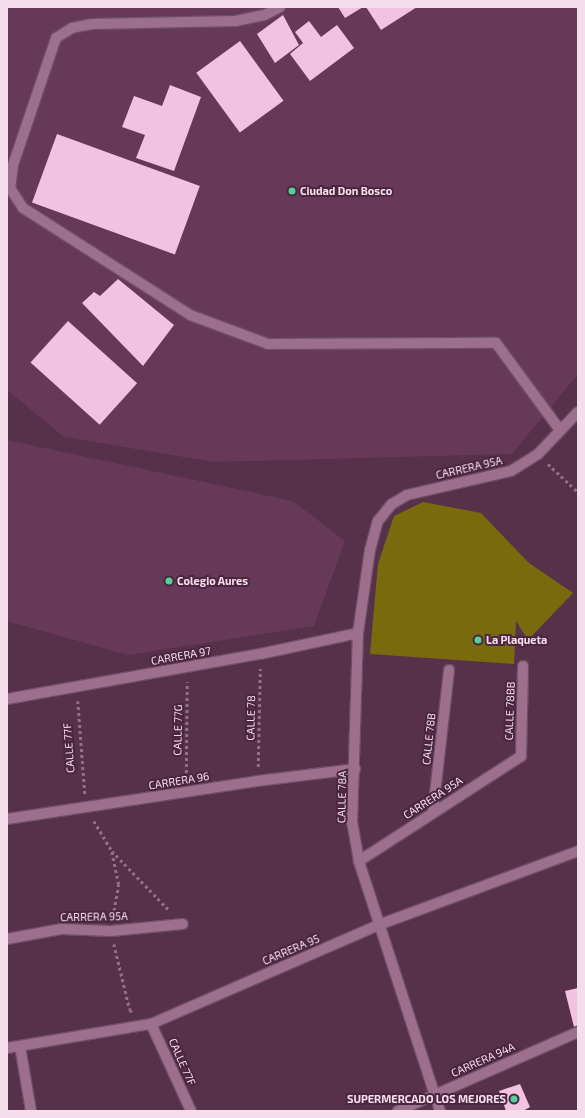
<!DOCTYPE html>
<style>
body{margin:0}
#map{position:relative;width:585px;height:1118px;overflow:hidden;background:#57304a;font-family:"Exo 2",sans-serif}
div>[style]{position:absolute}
.built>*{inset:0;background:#663958}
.green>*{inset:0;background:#796b0d}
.building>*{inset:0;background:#f2c2e1;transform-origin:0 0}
.path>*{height:2.5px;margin-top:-1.25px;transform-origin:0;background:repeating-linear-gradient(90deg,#927187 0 3px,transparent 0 6px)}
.roads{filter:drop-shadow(1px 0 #6f4e65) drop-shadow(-1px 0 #6f4e65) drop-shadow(0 1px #6f4e65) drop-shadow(0 -1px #6f4e65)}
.minor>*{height:10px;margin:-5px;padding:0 5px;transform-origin:5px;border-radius:5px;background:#9c708c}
.dots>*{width:11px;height:11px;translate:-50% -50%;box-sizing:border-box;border:2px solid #4b263f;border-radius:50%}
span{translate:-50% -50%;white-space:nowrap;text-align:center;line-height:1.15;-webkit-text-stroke:4px #4b263f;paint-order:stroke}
.poi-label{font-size:11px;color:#f6ddec;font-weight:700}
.left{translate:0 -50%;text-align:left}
.right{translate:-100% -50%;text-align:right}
.street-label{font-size:11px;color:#f6ddec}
.frame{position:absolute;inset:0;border:8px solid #f6ddec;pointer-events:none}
</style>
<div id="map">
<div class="built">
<i style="clip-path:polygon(7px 7px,578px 7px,578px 374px,512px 454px,213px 462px,64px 437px,7px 390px)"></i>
<i style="clip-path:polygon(7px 440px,293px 501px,345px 541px,314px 626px,128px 655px,7px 621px)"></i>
</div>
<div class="green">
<i style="clip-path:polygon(423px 502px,481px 513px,529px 563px,573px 593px,528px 640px,516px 621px,514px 664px,370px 654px,378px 564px,394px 516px)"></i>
</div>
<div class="building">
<i style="clip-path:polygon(338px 7px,363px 7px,345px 18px)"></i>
<i style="clip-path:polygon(366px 7px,417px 7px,381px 30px)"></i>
<i style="clip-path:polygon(283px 15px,299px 45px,275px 63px,257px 34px)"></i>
<i style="clip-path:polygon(309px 21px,321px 37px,337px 25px,354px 48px,310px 81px,290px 54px,303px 43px,295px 32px)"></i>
<i style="left:240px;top:41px;width:74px;height:54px;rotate:54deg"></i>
<i style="clip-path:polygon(170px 85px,201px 97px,174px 171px,136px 158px,145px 135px,122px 127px,134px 96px,162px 106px)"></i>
<i style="left:57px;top:134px;width:152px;height:73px;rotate:20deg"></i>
<i style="clip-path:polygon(118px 279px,174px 325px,143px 366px,82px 303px,94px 292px,100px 296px)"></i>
<i style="left:68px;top:321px;width:93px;height:56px;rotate:42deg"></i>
<i style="clip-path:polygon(578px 988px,578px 1025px,574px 1027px,565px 991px)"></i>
<i style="clip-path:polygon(520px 1084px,530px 1107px,523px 1111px,506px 1111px,499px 1091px)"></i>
</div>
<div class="path">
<i style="left:548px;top:464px;width:41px;rotate:43deg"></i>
<i style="left:78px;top:701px;width:93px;rotate:85.7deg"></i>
<i style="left:258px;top:767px;width:98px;rotate:-88.8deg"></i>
<i style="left:186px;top:779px;width:97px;rotate:-89.4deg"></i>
<i style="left:94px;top:821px;width:35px;rotate:59deg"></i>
<i style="left:112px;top:851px;width:83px;rotate:46deg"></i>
<i style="left:112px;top:852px;width:33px;rotate:78deg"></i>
<i style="left:119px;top:884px;width:35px;rotate:100deg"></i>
<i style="left:114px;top:944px;width:68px;rotate:76.4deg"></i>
<i style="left:130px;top:1010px;width:3px;rotate:45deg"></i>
</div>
<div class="roads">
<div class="minor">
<i style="left:280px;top:7px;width:18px;rotate:153deg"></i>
<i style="left:264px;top:15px;width:30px;rotate:168deg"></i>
<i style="left:235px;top:21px;width:143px;rotate:178.8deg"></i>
<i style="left:92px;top:24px;width:20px;rotate:169deg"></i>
<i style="left:72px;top:28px;width:19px;rotate:148deg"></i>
<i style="left:56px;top:38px;width:134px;rotate:108.7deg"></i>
<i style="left:13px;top:165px;width:23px;rotate:97deg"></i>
<i style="left:10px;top:188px;width:24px;rotate:57deg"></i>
<i style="left:23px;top:208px;width:198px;rotate:32.6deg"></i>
<i style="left:190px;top:315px;width:83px;rotate:20.4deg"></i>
<i style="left:268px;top:344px;width:228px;rotate:-0.3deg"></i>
<i style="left:496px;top:343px;width:108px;rotate:53.7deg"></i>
<i style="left:7px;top:699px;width:257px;rotate:-10.1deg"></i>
<i style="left:260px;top:654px;width:100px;rotate:-12.1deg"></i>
<i style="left:433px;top:811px;width:142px;rotate:-83.5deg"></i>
<i style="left:7px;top:819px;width:253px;rotate:-8.6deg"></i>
<i style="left:257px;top:781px;width:99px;rotate:-7deg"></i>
<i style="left:359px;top:861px;width:193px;rotate:-32.9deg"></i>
<i style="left:521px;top:756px;width:90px;rotate:-88.7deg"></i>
<i style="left:7px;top:939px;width:55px;rotate:-10.5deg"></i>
<i style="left:61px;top:929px;width:50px;rotate:2.3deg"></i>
<i style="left:111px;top:931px;width:72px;rotate:-5.6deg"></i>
<i style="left:151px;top:1024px;width:96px;rotate:65.3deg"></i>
<i style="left:20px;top:1046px;width:66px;rotate:80.4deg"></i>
<i style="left:7px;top:1048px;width:146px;rotate:-9.5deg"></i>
<i style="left:151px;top:1024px;width:251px;rotate:-23.5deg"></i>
<i style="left:381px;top:924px;width:210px;rotate:-20.3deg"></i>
<i style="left:398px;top:1111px;width:197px;rotate:-23.7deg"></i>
<i style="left:440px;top:1111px;width:263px;rotate:-108deg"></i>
<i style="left:359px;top:861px;width:39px;rotate:-100deg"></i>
<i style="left:352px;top:823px;width:190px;rotate:-88.2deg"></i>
<i style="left:358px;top:633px;width:84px;rotate:-81.8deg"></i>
<i style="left:370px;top:550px;width:30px;rotate:-75deg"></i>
<i style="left:378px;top:521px;width:22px;rotate:-51deg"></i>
<i style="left:392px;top:504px;width:17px;rotate:-31deg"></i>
<i style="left:407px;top:495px;width:107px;rotate:-13deg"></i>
<i style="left:511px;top:471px;width:32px;rotate:-32deg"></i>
<i style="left:538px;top:454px;width:58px;rotate:-46.4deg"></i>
</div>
</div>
<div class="dots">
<i style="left:292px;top:191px;background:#51d397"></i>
<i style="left:169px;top:581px;background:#51d397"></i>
<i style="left:478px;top:640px;background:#51d397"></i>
<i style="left:514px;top:1099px;background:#51d397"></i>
</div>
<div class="poi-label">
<span class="left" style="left:300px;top:191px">Ciudad Don Bosco</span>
<span class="left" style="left:177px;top:581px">Colegio Aures</span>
<span class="left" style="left:486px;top:640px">La Plaqueta</span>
<span class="right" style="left:506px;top:1099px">SUPERMERCADO LOS MEJORES</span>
</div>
<div class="street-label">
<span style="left:469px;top:468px;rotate:-13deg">CARRERA 95A</span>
<span style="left:181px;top:656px;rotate:-10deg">CARRERA 97</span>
<span style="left:510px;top:711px;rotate:-88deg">CALLE 78BB</span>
<span style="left:251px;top:718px;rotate:-89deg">CALLE 78</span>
<span style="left:178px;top:730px;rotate:-89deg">CALLE 77G</span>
<span style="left:429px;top:739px;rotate:-84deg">CALLE 78B</span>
<span style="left:69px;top:748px;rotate:-94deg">CALLE 77F</span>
<span style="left:179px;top:781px;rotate:-9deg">CARRERA 96</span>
<span style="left:342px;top:797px;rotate:-89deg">CALLE 78A</span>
<span style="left:433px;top:798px;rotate:-33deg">CARRERA 95A</span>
<span style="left:94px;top:917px;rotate:-1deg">CARRERA 95A</span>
<span style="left:291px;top:950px;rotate:-23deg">CARRERA 95</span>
<span style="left:483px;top:1060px;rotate:-24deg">CARRERA 94A</span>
<span style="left:182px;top:1062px;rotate:66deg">CALLE 77F</span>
</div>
<div class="frame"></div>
</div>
